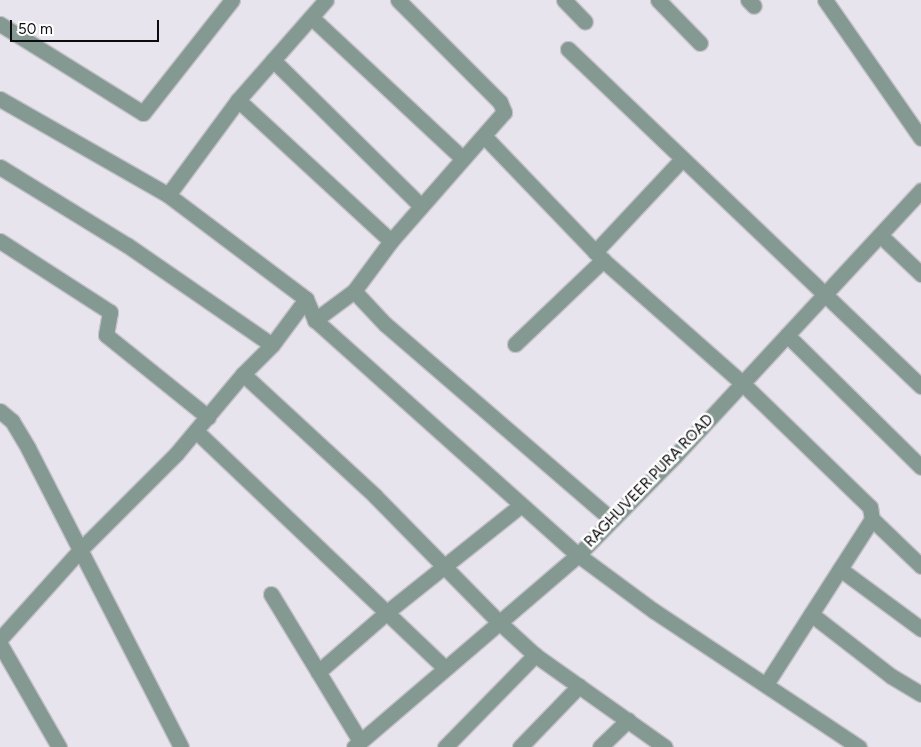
<!DOCTYPE html>
<style>
body{margin:0}
#map{position:relative;width:921px;height:747px;overflow:hidden;background:#e7e4ed;font-family:Figtree,sans-serif}
div>[style]{position:absolute}
.roads{filter:drop-shadow(1px 0 #c4c1c9) drop-shadow(-1px 0 #c4c1c9) drop-shadow(0 1px #c4c1c9) drop-shadow(0 -1px #c4c1c9)}
.street>*{height:15px;margin:-7.5px;padding:0 7.5px;transform-origin:7.5px;border-radius:7.5px;background:#849991}
span{translate:-50% -50%;white-space:nowrap;text-align:center;line-height:1.15;-webkit-text-stroke:5px #fff;paint-order:stroke}
.street-label{font-size:15px;color:#0c0b0e}
.scale{position:absolute;left:10px;top:20px;width:149px;height:22px;box-sizing:border-box;border:2px solid #0c0b0e;border-top:0;padding-left:6px;font-size:15px;line-height:18px;white-space:nowrap;color:#0c0b0e;-webkit-text-stroke:4px #fff;paint-order:stroke}
</style>
<div id="map">
<div class="roads">
<div class="street">
<i style="left:398px;top:0;width:144px;rotate:45deg"></i>
<i style="left:500px;top:102px;width:11px;rotate:68deg"></i>
<i style="left:504px;top:112px;width:171px;rotate:131.2deg"></i>
<i style="left:391px;top:241px;width:62px;rotate:126.5deg"></i>
<i style="left:354px;top:291px;width:49px;rotate:143.4deg"></i>
<i style="left:315px;top:320px;width:353px;rotate:41.8deg"></i>
<i style="left:578px;top:555px;width:94px;rotate:36.4deg"></i>
<i style="left:654px;top:611px;width:246px;rotate:33.6deg"></i>
<i style="left:564px;top:0;width:30px;rotate:46deg"></i>
<i style="left:658px;top:0;width:60px;rotate:45.7deg"></i>
<i style="left:748px;top:0;width:8px;rotate:45deg"></i>
<i style="left:825px;top:0;width:168px;rotate:55.2deg"></i>
<i style="left:311px;top:17px;width:207px;rotate:43deg"></i>
<i style="left:0;top:24px;width:168px;rotate:31.9deg"></i>
<i style="left:143px;top:113px;width:144px;rotate:-51.8deg"></i>
<i style="left:568px;top:49px;width:488px;rotate:43.7deg"></i>
<i style="left:273px;top:60px;width:208px;rotate:44.6deg"></i>
<i style="left:0;top:99px;width:193px;rotate:29.7deg"></i>
<i style="left:168px;top:195px;width:173px;rotate:37deg"></i>
<i style="left:306px;top:299px;width:23px;rotate:67deg"></i>
<i style="left:238px;top:100px;width:208px;rotate:42.7deg"></i>
<i style="left:484px;top:136px;width:172px;rotate:46.2deg"></i>
<i style="left:0;top:167px;width:149px;rotate:31.6deg"></i>
<i style="left:127px;top:245px;width:176px;rotate:34.6deg"></i>
<i style="left:168px;top:195px;width:118px;rotate:-53.6deg"></i>
<i style="left:238px;top:100px;width:133px;rotate:-48.7deg"></i>
<i style="left:880px;top:235px;width:57px;rotate:43.6deg"></i>
<i style="left:0;top:241px;width:131px;rotate:32.8deg"></i>
<i style="left:110px;top:312px;width:23px;rotate:100deg"></i>
<i style="left:106px;top:335px;width:131px;rotate:38.8deg"></i>
<i style="left:595px;top:252px;width:127px;rotate:-46.9deg"></i>
<i style="left:354px;top:291px;width:45px;rotate:46.8deg"></i>
<i style="left:385px;top:324px;width:300px;rotate:40.8deg"></i>
<i style="left:787px;top:335px;width:188px;rotate:44.6deg"></i>
<i style="left:515px;top:344px;width:122px;rotate:-43.7deg"></i>
<i style="left:603px;top:260px;width:186px;rotate:41.5deg"></i>
<i style="left:742px;top:383px;width:178px;rotate:44.1deg"></i>
<i style="left:870px;top:507px;width:12px;rotate:81deg"></i>
<i style="left:872px;top:519px;width:196px;rotate:122.7deg"></i>
<i style="left:243px;top:374px;width:41px;rotate:-45deg"></i>
<i style="left:272px;top:345px;width:57px;rotate:-53.5deg"></i>
<i style="left:0;top:411px;width:16px;rotate:40deg"></i>
<i style="left:12px;top:421px;width:31px;rotate:59deg"></i>
<i style="left:28px;top:448px;width:336px;rotate:62.9deg"></i>
<i style="left:196px;top:431px;width:342px;rotate:43.6deg"></i>
<i style="left:872px;top:519px;width:68px;rotate:43.8deg"></i>
<i style="left:840px;top:569px;width:101px;rotate:36.5deg"></i>
<i style="left:271px;top:594px;width:172px;rotate:58.8deg"></i>
<i style="left:811px;top:614px;width:101px;rotate:37.8deg"></i>
<i style="left:891px;top:676px;width:35px;rotate:31deg"></i>
<i style="left:0;top:639px;width:121px;rotate:-48deg"></i>
<i style="left:81px;top:549px;width:134px;rotate:-45deg"></i>
<i style="left:176px;top:454px;width:104px;rotate:-50.1deg"></i>
<i style="left:243px;top:374px;width:180px;rotate:42.7deg"></i>
<i style="left:375px;top:496px;width:178px;rotate:45.5deg"></i>
<i style="left:500px;top:623px;width:47px;rotate:42.4deg"></i>
<i style="left:535px;top:655px;width:159px;rotate:35.3deg"></i>
<i style="left:0;top:644px;width:119px;rotate:60.2deg"></i>
<i style="left:318px;top:672px;width:91px;rotate:-41deg"></i>
<i style="left:387px;top:612px;width:171px;rotate:-38.6deg"></i>
<i style="left:354px;top:747px;width:295px;rotate:-40.6deg"></i>
<i style="left:578px;top:555px;width:139px;rotate:-45.6deg"></i>
<i style="left:675px;top:456px;width:362px;rotate:-47.2deg"></i>
<i style="left:445px;top:747px;width:129px;rotate:-45.6deg"></i>
<i style="left:520px;top:747px;width:85px;rotate:-46deg"></i>
<i style="left:600px;top:747px;width:39px;rotate:-44deg"></i>
</div>
</div>
<div class="street-label">
<span style="left:649px;top:481px;rotate:-46deg">RAGHUVEER PURA ROAD</span>
</div>
<div class="scale">50 m</div>
</div>
